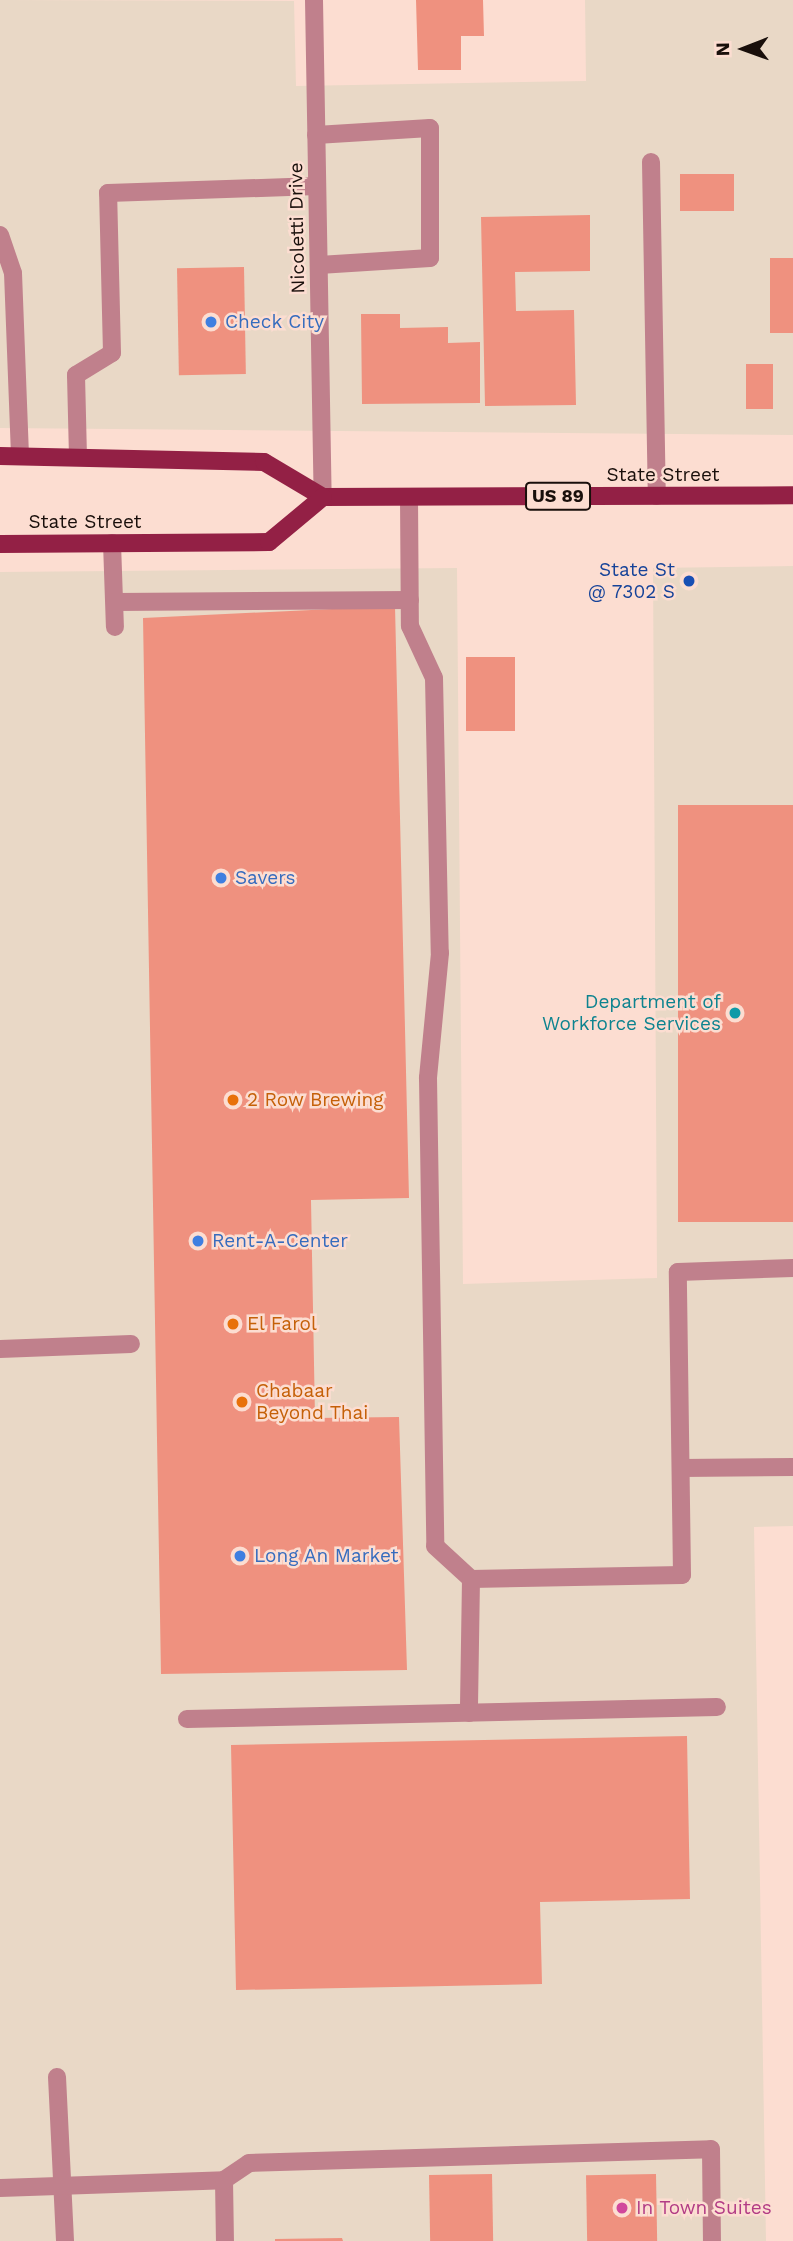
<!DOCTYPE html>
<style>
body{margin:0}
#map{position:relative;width:793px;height:2241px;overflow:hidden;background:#fcddd1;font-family:"Work Sans",sans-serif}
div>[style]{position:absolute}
.commercial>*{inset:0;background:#e9d8c6}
.building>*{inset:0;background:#ef917f;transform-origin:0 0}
.lane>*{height:18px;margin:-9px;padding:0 9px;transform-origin:9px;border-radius:9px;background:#c0808c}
.street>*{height:18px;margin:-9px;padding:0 9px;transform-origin:9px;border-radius:9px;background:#c0808c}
.primary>*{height:18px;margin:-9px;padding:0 9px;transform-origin:9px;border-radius:9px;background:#932045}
.dots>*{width:19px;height:19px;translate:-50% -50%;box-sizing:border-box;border:4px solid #fcddd1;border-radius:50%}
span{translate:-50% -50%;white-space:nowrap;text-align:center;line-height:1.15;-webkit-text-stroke:5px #fcddd1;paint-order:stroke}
.shield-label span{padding:2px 5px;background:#fcddd1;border:2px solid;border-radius:5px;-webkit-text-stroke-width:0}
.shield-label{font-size:18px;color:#190f0b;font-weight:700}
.street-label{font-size:19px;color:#190f0b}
.shop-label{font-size:19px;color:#366cbe}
.left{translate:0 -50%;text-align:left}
.transit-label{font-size:19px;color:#164399}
.right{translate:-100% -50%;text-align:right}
.culture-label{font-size:19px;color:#0d838f}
.food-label{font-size:19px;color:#c56008}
.hotel-label{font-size:19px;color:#b23c85}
.north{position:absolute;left:709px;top:14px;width:70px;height:70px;-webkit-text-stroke:5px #fcddd1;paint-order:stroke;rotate:269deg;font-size:19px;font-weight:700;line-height:28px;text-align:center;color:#190f0b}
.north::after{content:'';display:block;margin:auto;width:24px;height:32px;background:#190f0b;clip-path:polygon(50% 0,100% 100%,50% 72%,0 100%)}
</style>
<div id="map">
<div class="commercial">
<i style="clip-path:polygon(0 0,294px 1px,296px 86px,586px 81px,585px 0,793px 0,793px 435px,0 428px)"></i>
<i style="clip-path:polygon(793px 566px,793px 1526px,754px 1527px,766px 2241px,0 2241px,0 572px,457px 568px,463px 1284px,657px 1278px,653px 568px)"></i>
</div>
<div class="building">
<i style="clip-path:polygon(416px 0,483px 0,484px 36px,461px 36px,461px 70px,418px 70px)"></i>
<i style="left:680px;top:174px;width:54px;height:37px"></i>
<i style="clip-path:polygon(590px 215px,590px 271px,515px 272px,516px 311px,574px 310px,576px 405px,485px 406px,481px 217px)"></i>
<i style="left:770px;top:258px;width:23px;height:75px"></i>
<i style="left:244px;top:267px;width:107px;height:67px;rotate:89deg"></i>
<i style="clip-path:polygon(361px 314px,400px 314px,400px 328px,448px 327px,448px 343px,480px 342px,480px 403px,362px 404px)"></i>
<i style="left:746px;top:364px;width:27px;height:45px"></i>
<i style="clip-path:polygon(395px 606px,409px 1198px,311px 1200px,315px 1418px,399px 1417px,407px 1670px,161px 1674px,143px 618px)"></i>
<i style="left:466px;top:657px;width:49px;height:74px"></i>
<i style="left:678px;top:805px;width:115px;height:417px"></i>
<i style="clip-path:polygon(687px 1736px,690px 1899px,540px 1902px,542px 1984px,236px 1990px,231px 1745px)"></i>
<i style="left:492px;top:2174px;width:67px;height:63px;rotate:89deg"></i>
<i style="left:656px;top:2174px;width:67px;height:70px;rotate:89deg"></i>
<i style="clip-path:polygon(342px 2238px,343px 2241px,275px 2241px,275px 2239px)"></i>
</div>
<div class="lane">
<i style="left:316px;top:135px;width:114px;rotate:-3.5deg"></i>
<i style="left:430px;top:128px;width:130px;rotate:90deg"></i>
<i style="left:430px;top:258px;width:111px;rotate:176.4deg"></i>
<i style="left:651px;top:162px;width:334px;rotate:89deg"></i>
<i style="left:0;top:235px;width:40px;rotate:71.1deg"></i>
<i style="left:13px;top:273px;width:183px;rotate:87.8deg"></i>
<i style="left:78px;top:457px;width:82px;rotate:-91.4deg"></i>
<i style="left:76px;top:375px;width:42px;rotate:-31.4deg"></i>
<i style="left:112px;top:353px;width:160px;rotate:-91.4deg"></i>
<i style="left:108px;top:193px;width:209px;rotate:-1.9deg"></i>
<i style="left:409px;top:497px;width:129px;rotate:89.6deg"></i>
<i style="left:410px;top:626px;width:57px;rotate:65.2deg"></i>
<i style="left:434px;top:678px;width:275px;rotate:88.8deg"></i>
<i style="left:440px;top:953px;width:126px;rotate:95.5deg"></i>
<i style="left:428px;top:1078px;width:468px;rotate:89.1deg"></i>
<i style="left:435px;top:1546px;width:49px;rotate:42.5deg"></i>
<i style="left:471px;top:1579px;width:134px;rotate:90.9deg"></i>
<i style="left:112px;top:543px;width:84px;rotate:88deg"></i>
<i style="left:115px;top:602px;width:295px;rotate:-0.4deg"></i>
<i style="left:0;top:1349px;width:131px;rotate:-2.2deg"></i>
<i style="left:681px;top:1468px;width:112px;rotate:-0.5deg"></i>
<i style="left:471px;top:1579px;width:211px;rotate:-1.1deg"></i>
<i style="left:682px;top:1575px;width:303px;rotate:-90.8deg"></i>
<i style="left:678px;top:1272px;width:115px;rotate:-2deg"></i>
<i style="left:187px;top:1719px;width:530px;rotate:-1.3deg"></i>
<i style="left:57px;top:2077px;width:164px;rotate:87.2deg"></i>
<i style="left:224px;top:2180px;width:61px;rotate:89.1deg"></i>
<i style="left:0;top:2188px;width:224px;rotate:-2deg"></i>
<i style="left:224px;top:2180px;width:30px;rotate:-34deg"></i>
<i style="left:249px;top:2163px;width:462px;rotate:-1.7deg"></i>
<i style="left:711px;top:2149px;width:92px;rotate:89.4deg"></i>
</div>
<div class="street">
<i style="left:314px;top:0;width:497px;rotate:89deg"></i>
</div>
<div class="primary">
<i style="left:0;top:456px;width:264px;rotate:1.3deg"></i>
<i style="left:264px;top:462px;width:69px;rotate:30.7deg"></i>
<i style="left:323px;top:497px;width:470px;rotate:-0.2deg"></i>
<i style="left:0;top:544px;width:269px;rotate:-0.4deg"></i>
<i style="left:269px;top:542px;width:70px;rotate:-39.8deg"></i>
</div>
<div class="dots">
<i style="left:211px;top:322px;background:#3f7fe0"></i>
<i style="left:689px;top:581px;background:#1a4fb4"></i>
<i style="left:221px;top:878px;background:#3f7fe0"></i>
<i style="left:735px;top:1013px;background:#0f9aa8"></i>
<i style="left:233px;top:1100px;background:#e8710a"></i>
<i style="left:198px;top:1241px;background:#3f7fe0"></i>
<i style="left:233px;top:1324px;background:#e8710a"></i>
<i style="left:242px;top:1402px;background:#e8710a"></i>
<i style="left:240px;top:1556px;background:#3f7fe0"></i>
<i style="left:622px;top:2208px;background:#d1479c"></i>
</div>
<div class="shield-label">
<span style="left:558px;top:496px">US 89</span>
</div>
<div class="street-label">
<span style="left:297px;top:228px;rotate:-91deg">Nicoletti Drive</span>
<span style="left:663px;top:475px">State Street</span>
<span style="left:85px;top:522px">State Street</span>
</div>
<div class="shop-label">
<span class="left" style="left:225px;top:322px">Check City</span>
<span class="left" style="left:235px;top:878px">Savers</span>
<span class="left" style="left:212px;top:1241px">Rent-A-Center</span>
<span class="left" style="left:254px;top:1556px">Long An Market</span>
</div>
<div class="transit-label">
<span class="right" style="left:675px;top:581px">State St<br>@ 7302 S</span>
</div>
<div class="culture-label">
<span class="right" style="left:721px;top:1013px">Department of<br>Workforce Services</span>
</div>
<div class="food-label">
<span class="left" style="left:247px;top:1100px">2 Row Brewing</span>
<span class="left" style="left:247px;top:1324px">El Farol</span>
<span class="left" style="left:256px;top:1402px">Chabaar<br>Beyond Thai</span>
</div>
<div class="hotel-label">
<span class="left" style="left:636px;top:2208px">In Town Suites</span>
</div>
<div class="north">N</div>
</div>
